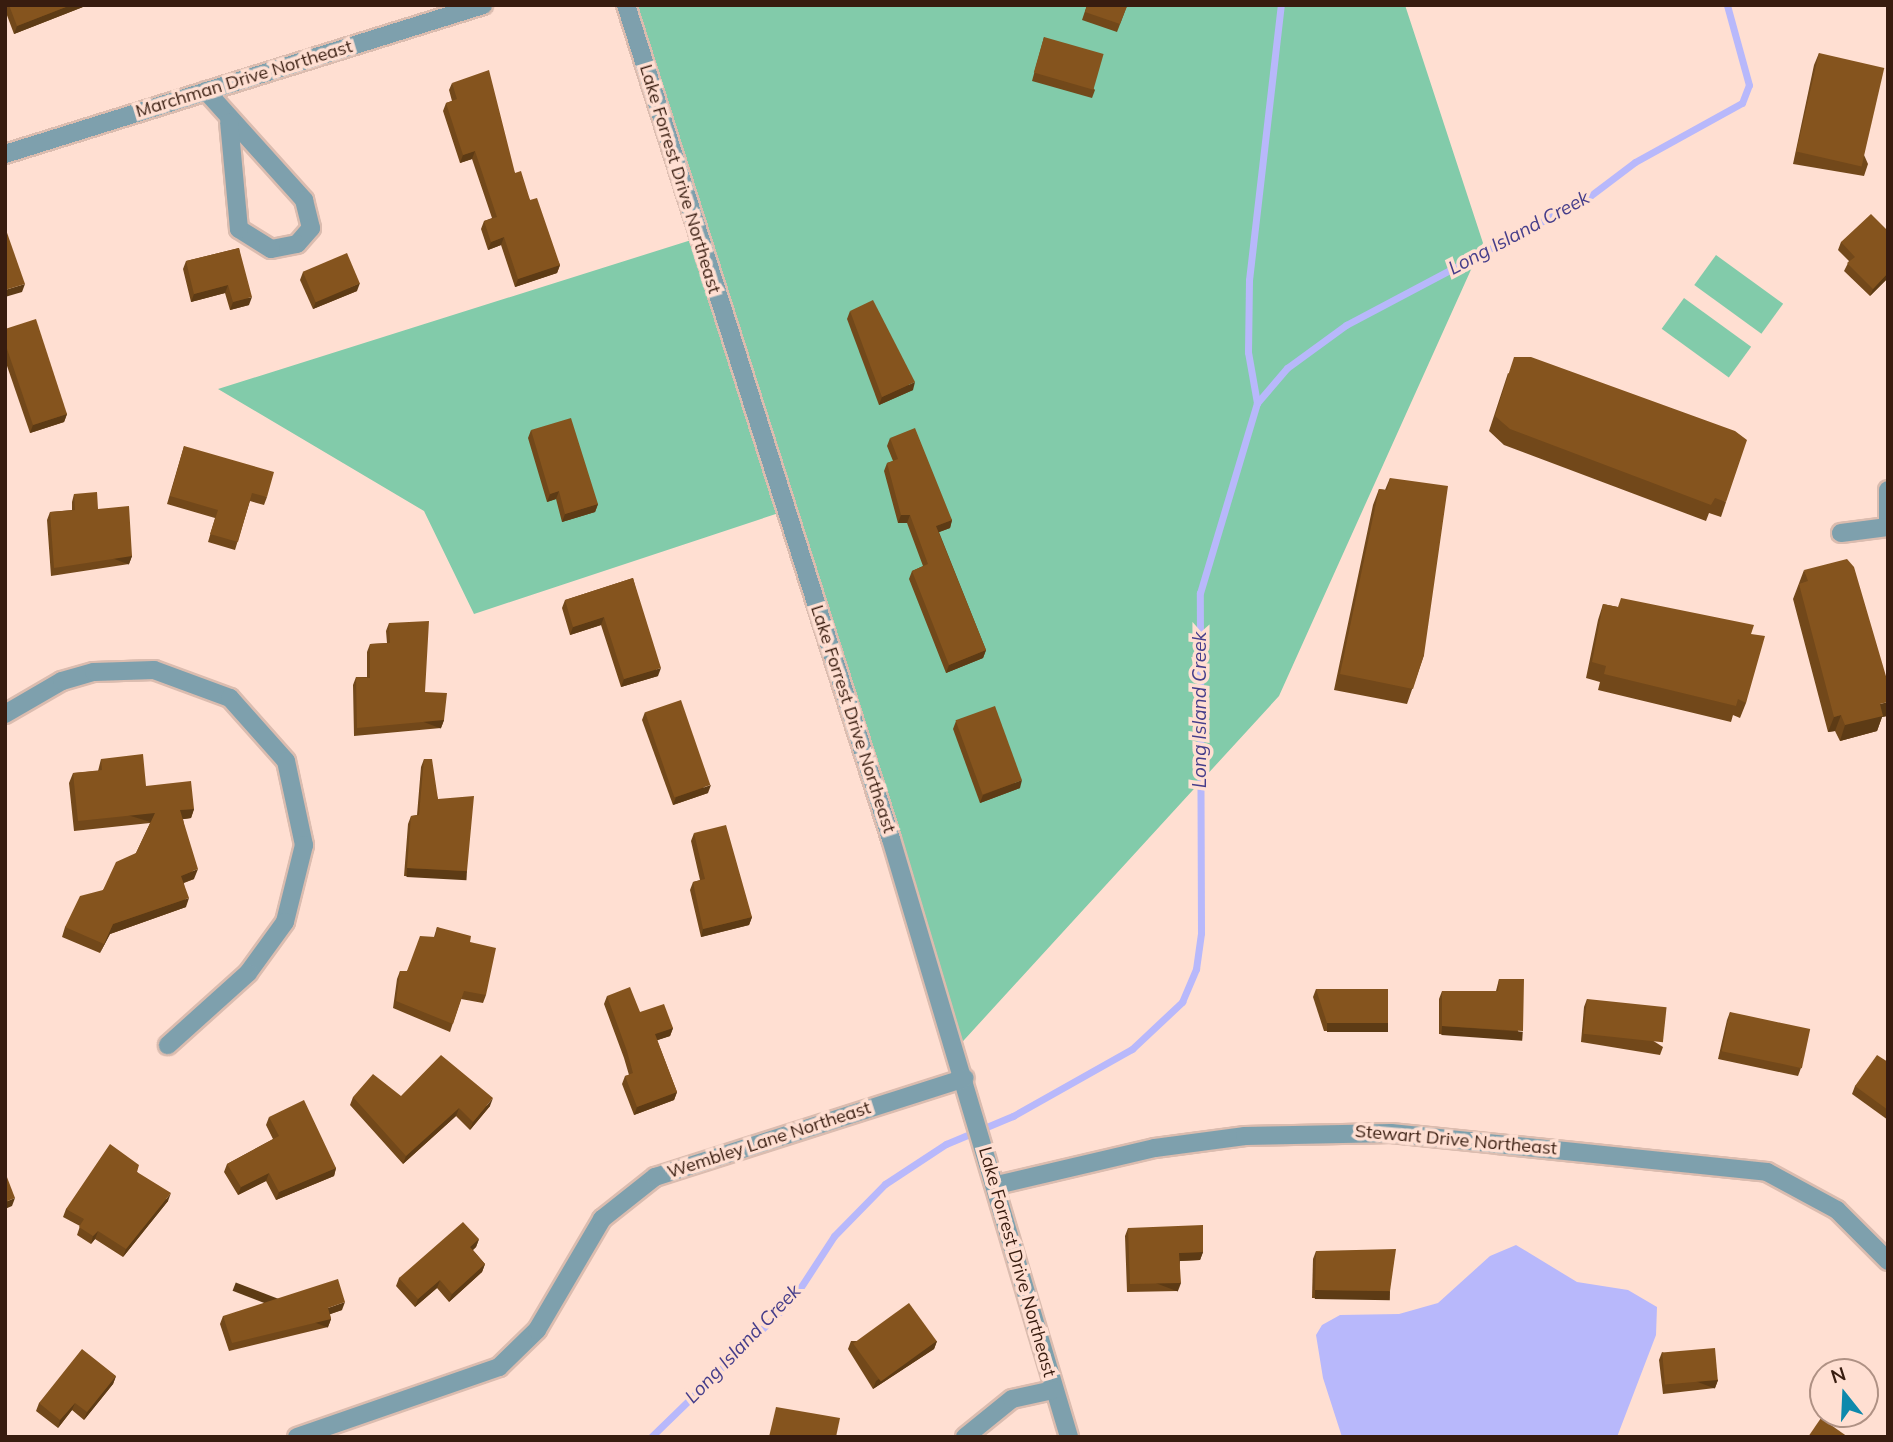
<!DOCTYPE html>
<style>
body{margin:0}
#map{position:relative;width:1893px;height:1442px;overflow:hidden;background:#ffdfd2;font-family:Mulish,sans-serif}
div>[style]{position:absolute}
.green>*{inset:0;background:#82cbaa;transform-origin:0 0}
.water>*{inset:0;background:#b8b8fb}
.stream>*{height:7px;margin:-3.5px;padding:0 3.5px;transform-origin:3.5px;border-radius:3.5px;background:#b8b8fb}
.roads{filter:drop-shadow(2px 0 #dbbcaf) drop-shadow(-2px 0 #dbbcaf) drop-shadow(0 2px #dbbcaf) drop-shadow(0 -2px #dbbcaf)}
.minor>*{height:18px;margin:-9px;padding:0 9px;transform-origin:9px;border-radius:9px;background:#7ea0ad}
.wall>*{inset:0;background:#72481a}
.shaded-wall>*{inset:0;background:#5d3b15;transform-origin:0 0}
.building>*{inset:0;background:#85541e;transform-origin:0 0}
span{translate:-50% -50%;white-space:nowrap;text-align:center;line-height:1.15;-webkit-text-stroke:7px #ffdfd2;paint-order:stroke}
.street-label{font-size:18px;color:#381c0f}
.water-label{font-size:19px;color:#453d8a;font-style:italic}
.frame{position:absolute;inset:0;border:7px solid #381c0f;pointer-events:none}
.north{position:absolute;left:1809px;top:1358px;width:70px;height:70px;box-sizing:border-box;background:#ffdfd2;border:2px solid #af9184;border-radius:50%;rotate:342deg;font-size:19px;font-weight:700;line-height:28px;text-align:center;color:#381c0f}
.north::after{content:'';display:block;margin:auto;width:24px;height:32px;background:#0d89ac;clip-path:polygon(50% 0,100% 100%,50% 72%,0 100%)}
</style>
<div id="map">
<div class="green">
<i style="clip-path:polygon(634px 5px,1405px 5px,1483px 243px,1279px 696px,954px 1051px,788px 510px,474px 614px,424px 511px,218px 389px,704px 236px)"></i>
<i style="left:1716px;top:255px;width:83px;height:37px;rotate:36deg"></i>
<i style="left:1684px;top:298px;width:83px;height:38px;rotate:36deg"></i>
</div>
<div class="water">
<i style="clip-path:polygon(1516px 1245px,1577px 1282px,1628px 1290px,1657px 1307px,1656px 1335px,1617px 1437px,1342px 1437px,1323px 1378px,1316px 1335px,1322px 1325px,1340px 1315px,1399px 1314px,1438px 1303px,1490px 1256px)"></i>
</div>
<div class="stream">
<i style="left:1257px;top:403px;width:52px;rotate:-100deg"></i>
<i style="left:1248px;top:352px;width:72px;rotate:-89.2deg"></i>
<i style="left:1249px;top:280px;width:277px;rotate:-83.4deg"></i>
<i style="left:651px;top:1437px;width:198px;rotate:-44.2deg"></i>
<i style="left:793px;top:1299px;width:75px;rotate:-56.9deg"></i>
<i style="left:834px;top:1236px;width:73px;rotate:-45.6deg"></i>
<i style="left:885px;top:1184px;width:73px;rotate:-33.3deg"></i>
<i style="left:946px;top:1144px;width:73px;rotate:-22.7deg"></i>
<i style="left:1013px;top:1116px;width:137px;rotate:-29.4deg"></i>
<i style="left:1132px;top:1049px;width:69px;rotate:-43.2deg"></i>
<i style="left:1182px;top:1002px;width:36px;rotate:-67deg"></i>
<i style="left:1196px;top:969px;width:36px;rotate:-82deg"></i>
<i style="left:1201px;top:933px;width:340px;rotate:-90.2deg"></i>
<i style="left:1200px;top:593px;width:198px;rotate:-73.3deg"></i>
<i style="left:1257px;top:403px;width:46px;rotate:-49.4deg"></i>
<i style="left:1287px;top:368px;width:73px;rotate:-36.1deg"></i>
<i style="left:1346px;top:325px;width:276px;rotate:-27.9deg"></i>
<i style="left:1590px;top:196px;width:56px;rotate:-37.1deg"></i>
<i style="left:1635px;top:162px;width:122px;rotate:-28.9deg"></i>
<i style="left:1742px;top:103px;width:19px;rotate:-69deg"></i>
<i style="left:1749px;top:85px;width:83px;rotate:-105.4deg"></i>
</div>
<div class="roads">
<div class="minor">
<i style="left:626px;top:5px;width:875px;rotate:72.37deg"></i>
<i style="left:891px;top:839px;width:624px;rotate:73.42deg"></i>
<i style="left:206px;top:91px;width:147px;rotate:48deg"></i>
<i style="left:304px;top:200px;width:29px;rotate:76deg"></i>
<i style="left:311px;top:228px;width:21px;rotate:131deg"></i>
<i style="left:297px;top:244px;width:26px;rotate:169deg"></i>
<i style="left:271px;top:249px;width:38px;rotate:-148deg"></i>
<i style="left:239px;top:229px;width:107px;rotate:-95.3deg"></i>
<i style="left:5px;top:154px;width:501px;rotate:-17.31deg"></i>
<i style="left:1888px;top:490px;width:34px;rotate:90deg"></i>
<i style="left:1841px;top:533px;width:47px;rotate:-7.3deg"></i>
<i style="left:5px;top:714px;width:66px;rotate:-30.1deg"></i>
<i style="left:62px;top:681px;width:33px;rotate:-16deg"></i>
<i style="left:94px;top:672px;width:60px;rotate:-1.9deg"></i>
<i style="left:154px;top:670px;width:81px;rotate:20.2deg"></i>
<i style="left:230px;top:698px;width:84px;rotate:48.4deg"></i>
<i style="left:286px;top:761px;width:86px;rotate:77.9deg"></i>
<i style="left:304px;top:845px;width:79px;rotate:103.9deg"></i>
<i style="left:285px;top:922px;width:63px;rotate:126deg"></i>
<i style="left:248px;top:973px;width:108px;rotate:138deg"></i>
<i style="left:997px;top:1185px;width:162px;rotate:-13.2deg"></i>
<i style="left:1155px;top:1148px;width:91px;rotate:-7.6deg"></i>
<i style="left:1245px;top:1136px;width:146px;rotate:-1.2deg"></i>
<i style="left:1391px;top:1133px;width:378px;rotate:5.9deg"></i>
<i style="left:1767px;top:1172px;width:80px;rotate:28.5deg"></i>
<i style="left:1837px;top:1210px;width:72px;rotate:45deg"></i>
<i style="left:297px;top:1437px;width:214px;rotate:-19.1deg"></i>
<i style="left:499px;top:1367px;width:53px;rotate:-44.2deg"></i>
<i style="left:537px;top:1330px;width:129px;rotate:-59.6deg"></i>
<i style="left:602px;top:1219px;width:68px;rotate:-38.4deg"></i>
<i style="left:655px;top:1177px;width:325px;rotate:-17.7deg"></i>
<i style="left:965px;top:1437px;width:60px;rotate:-39deg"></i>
<i style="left:1012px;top:1399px;width:42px;rotate:-12.4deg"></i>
</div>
</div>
<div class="wall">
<i style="clip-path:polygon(5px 5px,88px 5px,14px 34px,5px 10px)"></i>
<i style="clip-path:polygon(1087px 5px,1127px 6px,1117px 32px,1082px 20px)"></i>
<i style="clip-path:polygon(1044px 37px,1095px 90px,1092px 98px,1032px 81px)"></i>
<i style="clip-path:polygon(1819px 53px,1868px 164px,1864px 176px,1793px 164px,1814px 65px)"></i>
<i style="clip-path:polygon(452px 83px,515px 173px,530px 200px,560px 265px,557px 273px,515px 287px,501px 245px,488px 250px,481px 229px,484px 221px,492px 218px,472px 159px,460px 163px,443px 111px,446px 103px,452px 101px,449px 90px)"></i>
<i style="clip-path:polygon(1888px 231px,1888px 278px,1870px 296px,1844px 271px,1849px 261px,1838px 250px,1841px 242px)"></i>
<i style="clip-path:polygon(239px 248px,249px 305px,230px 310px,225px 293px,191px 302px,183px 269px,186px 261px)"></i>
<i style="clip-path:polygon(303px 272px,357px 291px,313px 309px,300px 280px)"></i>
<i style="clip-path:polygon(850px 311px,913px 390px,879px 405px,847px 319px)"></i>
<i style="clip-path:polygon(5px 329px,67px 414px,64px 422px,30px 433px,5px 360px)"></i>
<i style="clip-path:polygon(1508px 373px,1726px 502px,1721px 517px,1709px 513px,1706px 521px,1504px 445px,1489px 431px)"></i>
<i style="clip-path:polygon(531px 430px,598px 504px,595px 512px,562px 522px,556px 499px,547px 502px,528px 438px)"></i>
<i style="clip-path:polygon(890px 438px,952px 520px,950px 528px,939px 532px,986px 650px,983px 658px,946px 673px,909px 579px,912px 571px,923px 566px,907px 523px,898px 523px,884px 471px,887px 463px,893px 461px,887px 446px)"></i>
<i style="clip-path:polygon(184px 446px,267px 497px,264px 505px,250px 501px,235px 550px,208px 542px,215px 518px,167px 504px)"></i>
<i style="clip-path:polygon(1390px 478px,1424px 655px,1407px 704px,1334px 690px,1373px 505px,1379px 489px,1385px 490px)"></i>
<i style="clip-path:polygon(74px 494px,98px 509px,132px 556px,129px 564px,51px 576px,47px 520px,50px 512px,72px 510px,72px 502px)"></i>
<i style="clip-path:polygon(1804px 570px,1887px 716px,1882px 717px,1877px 731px,1840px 741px,1835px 731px,1828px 732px,1793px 599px)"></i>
<i style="clip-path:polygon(633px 578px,658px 676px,621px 687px,601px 625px,570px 635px,562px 608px,565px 600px)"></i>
<i style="clip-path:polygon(1603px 604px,1751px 634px,1746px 703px,1740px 718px,1733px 715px,1731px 722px,1598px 690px,1600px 682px,1586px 678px,1598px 620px)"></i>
<i style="clip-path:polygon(389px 623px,425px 692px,444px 720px,441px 728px,354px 736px,353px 685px,356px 677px,367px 677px,367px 652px,370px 644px,387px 643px,386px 631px)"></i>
<i style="clip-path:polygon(645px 712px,708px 793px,673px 805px,642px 720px)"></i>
<i style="clip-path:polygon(956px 721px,1020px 788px,980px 803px,953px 729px)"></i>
<i style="clip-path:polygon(101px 759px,146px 786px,194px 809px,191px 818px,183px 819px,194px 879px,184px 883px,186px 907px,110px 934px,100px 953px,62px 937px,65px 927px,103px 890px,136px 853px,150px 823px,74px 831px,69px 783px,73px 773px,98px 771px)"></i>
<i style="clip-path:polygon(424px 759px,438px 799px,467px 871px,464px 879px,404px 876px,408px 824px,411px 816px,417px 815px,421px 767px)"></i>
<i style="clip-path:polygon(694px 833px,752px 917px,749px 925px,701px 937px,690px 890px,693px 882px,700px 880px,691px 841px)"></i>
<i style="clip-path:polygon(437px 927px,470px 942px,486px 995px,483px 1003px,461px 999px,450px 1032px,393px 1008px,397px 979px,400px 971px,407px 971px,434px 937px)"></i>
<i style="clip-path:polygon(1499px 979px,1521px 1039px,1439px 1034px,1439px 999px,1442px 991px,1496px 991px)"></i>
<i style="clip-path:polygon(1316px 989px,1388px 1023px,1385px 1031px,1324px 1031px,1313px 997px)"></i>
<i style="clip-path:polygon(607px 996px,673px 1028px,670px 1036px,657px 1040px,677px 1092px,674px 1100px,634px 1115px,622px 1084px,625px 1076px,629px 1075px,624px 1058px,604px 1004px)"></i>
<i style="clip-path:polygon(1587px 999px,1663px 1047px,1660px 1055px,1581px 1042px,1584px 1007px)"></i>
<i style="clip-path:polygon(1730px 1012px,1801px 1068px,1798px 1076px,1718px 1059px,1727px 1020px)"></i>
<i style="clip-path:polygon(1888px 1062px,1888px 1120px,1852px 1094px,1855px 1086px)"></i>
<i style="clip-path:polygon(401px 1096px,490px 1106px,470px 1130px,456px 1116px,403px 1164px,350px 1105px,353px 1097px)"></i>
<i style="clip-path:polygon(269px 1117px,336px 1168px,334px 1176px,276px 1200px,266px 1181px,238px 1195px,224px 1172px,227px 1164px,273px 1139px,266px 1125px)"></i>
<i style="clip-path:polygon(137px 1172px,168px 1201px,123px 1257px,95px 1239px,91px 1244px,77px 1235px,80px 1226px,63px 1217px,66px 1209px)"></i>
<i style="clip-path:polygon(1128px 1228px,1203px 1252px,1200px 1260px,1180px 1261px,1178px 1291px,1127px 1292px,1125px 1236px)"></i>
<i style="clip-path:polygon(479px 1239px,476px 1247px,473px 1250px,485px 1264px,482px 1272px,449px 1302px,437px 1288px,415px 1307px,396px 1286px,399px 1278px)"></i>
<i style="clip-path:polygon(1316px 1251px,1390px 1291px,1387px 1299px,1312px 1298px,1313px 1259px)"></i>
<i style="clip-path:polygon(342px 1310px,330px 1314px,331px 1319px,328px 1327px,229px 1351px,220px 1324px,223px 1316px)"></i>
<i style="clip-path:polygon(851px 1341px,937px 1341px,934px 1349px,873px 1389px,848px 1349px)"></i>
<i style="clip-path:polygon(1662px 1352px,1718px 1380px,1715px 1388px,1663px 1394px,1659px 1360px)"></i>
<i style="clip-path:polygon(116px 1376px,113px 1384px,84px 1420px,72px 1410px,58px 1428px,36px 1411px,39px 1403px)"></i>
</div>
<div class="shaded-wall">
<i style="clip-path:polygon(71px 5px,88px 5px,14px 34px,17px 26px)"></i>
<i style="clip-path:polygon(475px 151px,472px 159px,460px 163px,463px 155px)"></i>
<i style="clip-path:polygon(504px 237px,501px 245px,488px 250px,491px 242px)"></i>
<i style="clip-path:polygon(560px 265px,557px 273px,515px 287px,518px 279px)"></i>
<i style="clip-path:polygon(1888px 273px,1888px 278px,1870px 296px,1873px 289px)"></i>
<i style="clip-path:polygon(360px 283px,357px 291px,313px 309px,316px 301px)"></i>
<i style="clip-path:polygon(25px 284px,22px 292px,5px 297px,5px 290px)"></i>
<i style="clip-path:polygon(228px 285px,225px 293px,191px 302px,194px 294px)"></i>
<i style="clip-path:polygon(252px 297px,249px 305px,230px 310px,233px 302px)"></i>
<i style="clip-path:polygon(915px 382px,913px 390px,879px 405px,882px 397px)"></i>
<i style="clip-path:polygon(67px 414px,64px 422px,30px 433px,33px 425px)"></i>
<i style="clip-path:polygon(559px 491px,556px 499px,547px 502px,550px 494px)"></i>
<i style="clip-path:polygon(598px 504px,595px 512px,562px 522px,565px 514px)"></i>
<i style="clip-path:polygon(901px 515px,910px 515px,907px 523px,898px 523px)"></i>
<i style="clip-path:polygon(952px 520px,950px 528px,934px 534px,936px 526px)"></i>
<i style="left:132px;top:556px;width:9px;height:79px;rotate:111deg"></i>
<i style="clip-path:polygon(604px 617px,601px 625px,570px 635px,573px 627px)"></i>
<i style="clip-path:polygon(986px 650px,983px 658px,946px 673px,949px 665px)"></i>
<i style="clip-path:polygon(661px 668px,658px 676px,621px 687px,624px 679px)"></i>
<i style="clip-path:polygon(1888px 702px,1887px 716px,1882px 717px,1877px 731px,1840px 741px,1845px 725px,1880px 704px)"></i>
<i style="clip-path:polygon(1841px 715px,1835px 731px,1828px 732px,1834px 717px)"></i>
<i style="left:444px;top:720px;width:9px;height:87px;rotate:111deg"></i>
<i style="clip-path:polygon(1022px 780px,1020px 788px,980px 803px,983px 795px)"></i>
<i style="clip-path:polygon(711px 785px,708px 793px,673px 805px,676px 797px)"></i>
<i style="clip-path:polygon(194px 809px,191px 818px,177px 820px,180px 810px)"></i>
<i style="left:155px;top:813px;width:10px;height:77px;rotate:107deg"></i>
<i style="left:407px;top:868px;width:60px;height:9px;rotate:3deg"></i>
<i style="clip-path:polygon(198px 869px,194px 879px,177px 885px,181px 876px)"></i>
<i style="clip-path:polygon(189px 898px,186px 907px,110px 934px,100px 953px,113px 924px)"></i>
<i style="clip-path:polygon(752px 917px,749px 925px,701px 937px,703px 929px)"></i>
<i style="left:1327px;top:1023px;width:61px;height:9px"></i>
<i style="left:1442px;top:1026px;width:81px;height:9px;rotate:4deg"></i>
<i style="clip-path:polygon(673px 1028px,670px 1036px,652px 1042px,655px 1034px)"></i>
<i style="clip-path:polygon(677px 1092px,674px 1100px,634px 1115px,637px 1107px)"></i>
<i style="clip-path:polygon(493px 1098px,490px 1106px,470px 1130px,473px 1122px)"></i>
<i style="clip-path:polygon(459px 1108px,456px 1116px,403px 1164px,406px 1156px)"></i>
<i style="clip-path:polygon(336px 1168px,334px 1176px,276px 1200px,279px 1192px)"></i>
<i style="clip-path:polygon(269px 1173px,266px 1181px,238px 1195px,241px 1187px)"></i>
<i style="clip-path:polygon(171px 1193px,168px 1201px,123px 1257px,126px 1249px)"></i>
<i style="clip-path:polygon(15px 1198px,12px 1206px,5px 1209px,5px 1202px)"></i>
<i style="clip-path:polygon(98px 1231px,95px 1239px,91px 1244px,93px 1236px)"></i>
<i style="clip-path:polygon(479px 1239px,476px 1247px,467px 1255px,470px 1247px)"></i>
<i style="clip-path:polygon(1203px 1252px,1200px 1260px,1176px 1261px,1179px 1253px)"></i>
<i style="clip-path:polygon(485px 1264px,482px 1272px,449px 1302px,452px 1294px)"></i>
<i style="clip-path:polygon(440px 1280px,437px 1288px,415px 1307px,418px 1299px)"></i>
<i style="left:1181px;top:1283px;width:9px;height:51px;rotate:111deg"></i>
<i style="left:1315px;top:1290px;width:75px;height:9px;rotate:1deg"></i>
<i style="clip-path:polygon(345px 1302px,342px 1310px,325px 1316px,328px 1308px)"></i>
<i style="left:331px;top:1319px;width:9px;height:102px;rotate:111deg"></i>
<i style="clip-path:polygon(937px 1341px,934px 1349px,873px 1389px,876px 1381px)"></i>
<i style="clip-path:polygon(116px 1376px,113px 1384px,84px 1420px,87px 1412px)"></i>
<i style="left:1718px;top:1380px;width:9px;height:53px;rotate:111deg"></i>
<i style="clip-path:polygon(75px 1403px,72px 1410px,58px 1428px,60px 1420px)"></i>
</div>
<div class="building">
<i style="clip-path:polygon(9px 5px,71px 5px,17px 26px)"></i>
<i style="clip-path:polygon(1087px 5px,1125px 5px,1127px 6px,1120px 24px,1085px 12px)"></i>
<i style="left:1044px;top:37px;width:62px;height:37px;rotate:16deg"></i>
<i style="left:1819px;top:53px;width:67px;height:101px;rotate:13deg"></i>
<i style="clip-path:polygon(489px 70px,515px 173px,521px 171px,530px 200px,537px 198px,560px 265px,518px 279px,504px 237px,491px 242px,484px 221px,497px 217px,475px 151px,463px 155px,446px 103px,457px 99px,452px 83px)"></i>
<i style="clip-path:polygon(1871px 214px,1888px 231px,1888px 273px,1873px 289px,1847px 263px,1855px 257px,1841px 242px)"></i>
<i style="clip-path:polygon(5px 227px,25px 284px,5px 290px)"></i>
<i style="clip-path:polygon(239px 248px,252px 297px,233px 302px,228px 285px,194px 294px,186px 261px)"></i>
<i style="left:347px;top:253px;width:33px;height:48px;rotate:67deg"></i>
<i style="clip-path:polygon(873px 300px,915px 382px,882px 397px,850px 311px)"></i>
<i style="clip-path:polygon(36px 319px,67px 414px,33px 425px,5px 343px,5px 329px)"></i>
<i style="clip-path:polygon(1514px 357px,1531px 357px,1735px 431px,1747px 440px,1726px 502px,1715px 498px,1711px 505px,1510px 429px,1495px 416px)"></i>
<i style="clip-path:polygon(571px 418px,598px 504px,565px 514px,559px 491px,550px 494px,531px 430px)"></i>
<i style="clip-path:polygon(915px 428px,952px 520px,936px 526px,986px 650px,949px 665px,912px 571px,928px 564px,910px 515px,901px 515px,887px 463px,898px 459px,890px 438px)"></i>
<i style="clip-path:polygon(184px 446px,274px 472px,267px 497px,252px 493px,238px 542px,210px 534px,218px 510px,170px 496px)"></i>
<i style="clip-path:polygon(1390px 478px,1448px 486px,1424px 655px,1413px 689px,1340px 674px,1379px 489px,1387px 490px)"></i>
<i style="clip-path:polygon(97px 492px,98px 509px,129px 506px,132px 556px,54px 568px,50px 512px,75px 510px,74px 494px)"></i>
<i style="clip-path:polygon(1847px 559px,1854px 567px,1888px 683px,1888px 702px,1880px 704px,1883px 716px,1845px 725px,1841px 715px,1834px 717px,1799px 584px,1808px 581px,1804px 570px)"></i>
<i style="clip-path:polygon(633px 578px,661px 668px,624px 679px,604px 617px,573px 627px,565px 600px)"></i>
<i style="clip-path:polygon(1621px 598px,1754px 625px,1751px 634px,1765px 636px,1746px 703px,1738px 699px,1736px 706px,1604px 674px,1606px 666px,1592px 662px,1603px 604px,1618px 607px)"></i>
<i style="clip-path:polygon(429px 621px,425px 692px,447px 693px,444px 720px,357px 728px,356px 677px,370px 678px,370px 644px,390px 643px,389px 623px)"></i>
<i style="left:681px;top:700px;width:90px;height:38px;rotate:71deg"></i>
<i style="left:995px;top:706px;width:79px;height:42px;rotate:70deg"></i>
<i style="clip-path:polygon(143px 754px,146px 786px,191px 781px,194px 809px,180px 810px,198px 869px,181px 876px,189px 898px,113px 924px,104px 944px,65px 927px,80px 896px,103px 890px,116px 862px,136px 853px,155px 813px,78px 821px,73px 773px,102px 770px,101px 759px)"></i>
<i style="clip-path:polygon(424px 759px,432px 759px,438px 799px,474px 796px,467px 871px,407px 868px,411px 816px,419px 815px)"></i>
<i style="clip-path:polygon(726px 825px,752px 917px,703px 929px,693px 882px,705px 879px,694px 833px)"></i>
<i style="clip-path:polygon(437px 927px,471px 936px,470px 942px,496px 948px,486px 995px,464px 991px,453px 1024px,396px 1001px,400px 971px,407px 971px,420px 936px,435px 937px)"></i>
<i style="clip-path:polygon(1499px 979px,1524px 979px,1523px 1031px,1442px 1026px,1442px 991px,1498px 991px)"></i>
<i style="clip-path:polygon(630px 987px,640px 1012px,664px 1004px,673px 1028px,655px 1034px,677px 1092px,637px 1107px,625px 1076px,633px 1073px,627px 1051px,607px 996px)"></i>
<i style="clip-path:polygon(1316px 989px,1388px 989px,1388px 1023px,1327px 1023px)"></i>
<i style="left:1587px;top:999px;width:80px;height:35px;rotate:6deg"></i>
<i style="left:1730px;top:1012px;width:82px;height:40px;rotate:12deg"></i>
<i style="clip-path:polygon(441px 1055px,493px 1098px,473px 1122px,459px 1108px,406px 1156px,353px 1097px,373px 1074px,401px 1096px)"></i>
<i style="clip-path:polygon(1877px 1055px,1888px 1062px,1888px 1110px,1855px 1086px)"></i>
<i style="clip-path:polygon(304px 1100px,336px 1168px,279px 1192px,269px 1173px,241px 1187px,227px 1164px,279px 1136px,269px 1117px)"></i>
<i style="clip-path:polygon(110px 1144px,139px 1165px,137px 1172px,171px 1193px,126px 1249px,98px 1231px,93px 1236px,79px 1227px,84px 1219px,66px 1209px)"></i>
<i style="clip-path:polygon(5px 1172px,15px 1198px,5px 1202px)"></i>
<i style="clip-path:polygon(463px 1222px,479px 1239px,470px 1247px,485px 1264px,452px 1294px,440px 1280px,418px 1299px,399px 1278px)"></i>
<i style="clip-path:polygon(1203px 1225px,1203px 1252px,1179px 1253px,1181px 1283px,1130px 1284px,1128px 1228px)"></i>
<i style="clip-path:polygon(1396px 1249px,1390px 1291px,1315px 1290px,1316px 1251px)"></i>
<i style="clip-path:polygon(338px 1279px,345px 1302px,328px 1308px,331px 1319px,232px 1343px,223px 1316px)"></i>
<i style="left:909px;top:1303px;width:47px;height:69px;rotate:54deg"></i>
<i style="left:1715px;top:1348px;width:32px;height:53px;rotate:85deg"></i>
<i style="clip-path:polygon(82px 1349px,116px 1376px,87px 1412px,75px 1403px,60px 1420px,39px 1403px)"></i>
<i style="clip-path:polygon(776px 1407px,840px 1418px,836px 1437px,769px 1437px)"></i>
<i style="clip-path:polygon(1821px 1418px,1848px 1437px,1808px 1437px)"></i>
</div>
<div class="street-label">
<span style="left:244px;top:79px;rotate:-17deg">Marchman Drive Northeast</span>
<span style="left:680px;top:179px;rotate:73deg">Lake Forrest Drive Northeast</span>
<span style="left:853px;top:719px;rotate:72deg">Lake Forrest Drive Northeast</span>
<span style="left:769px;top:1140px;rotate:-18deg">Wembley Lane Northeast</span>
<span style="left:1456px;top:1140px;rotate:5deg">Stewart Drive Northeast</span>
<span style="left:1017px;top:1262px;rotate:74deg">Lake Forrest Drive Northeast</span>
</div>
<div class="water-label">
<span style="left:1519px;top:233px;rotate:-28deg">Long Island Creek</span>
<span style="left:1200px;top:710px;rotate:-90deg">Long Island Creek</span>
<span style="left:743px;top:1344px;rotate:-46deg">Long Island Creek</span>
</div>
<div class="frame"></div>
<div class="north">N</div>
</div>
